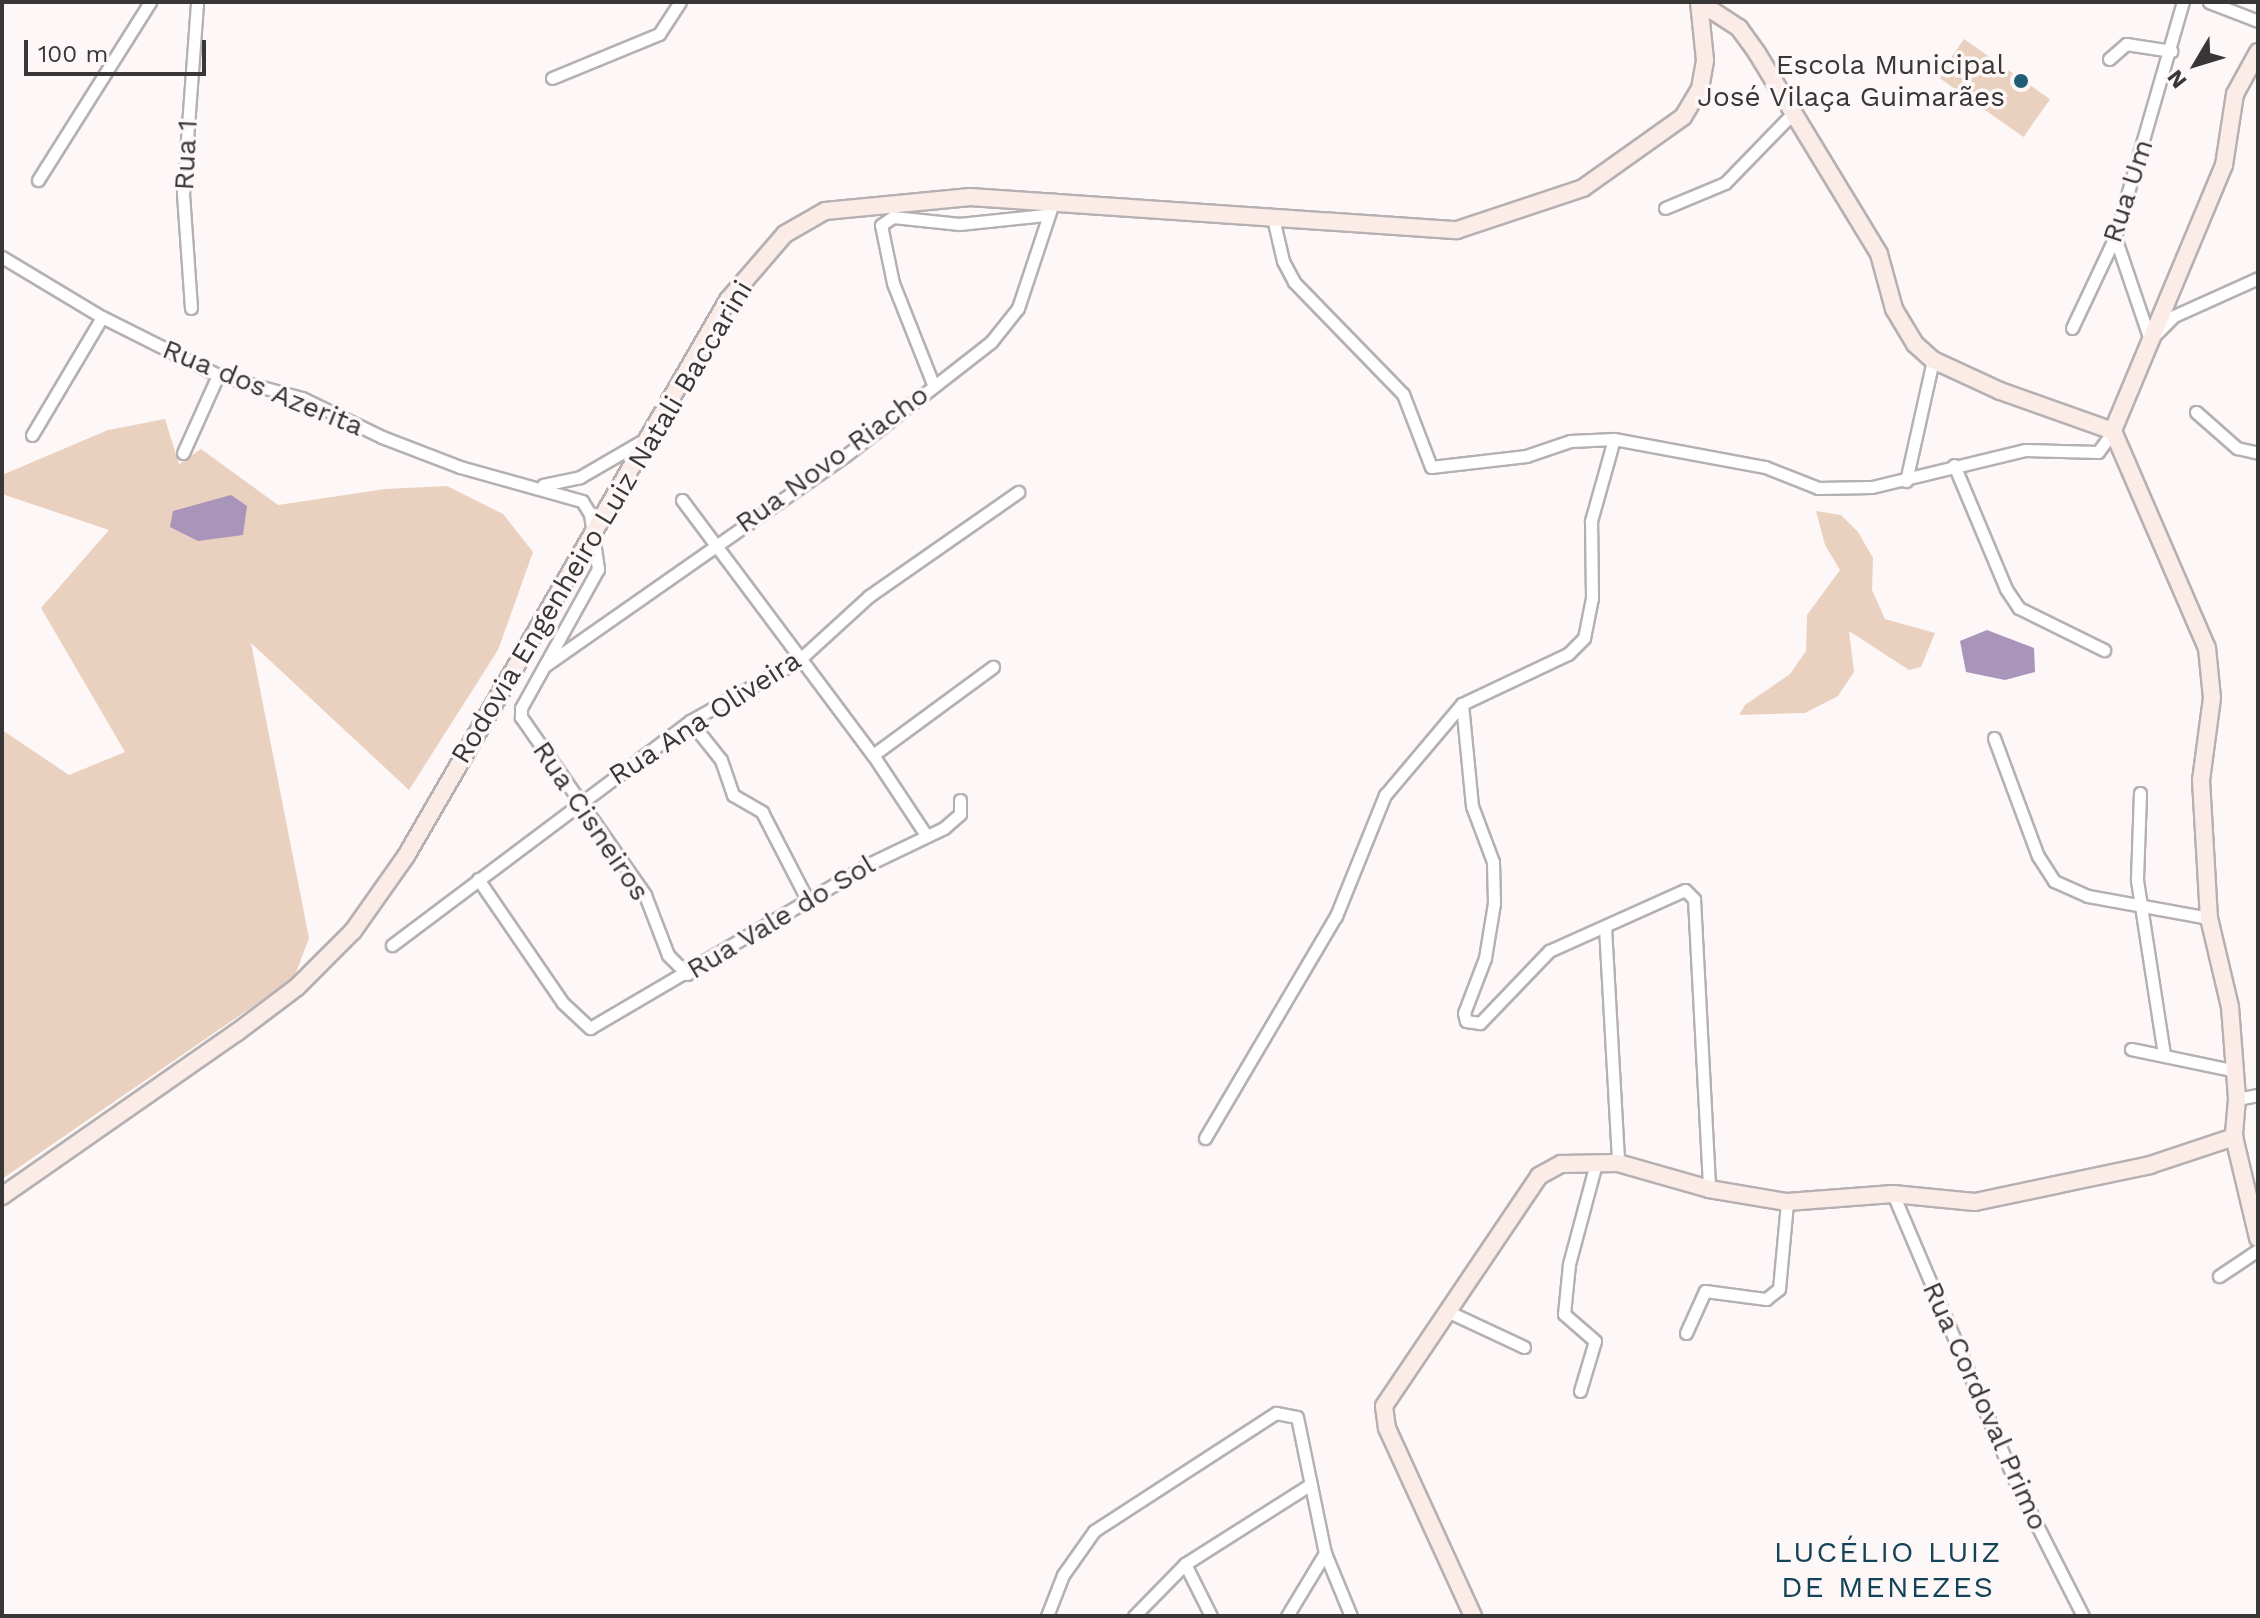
<!DOCTYPE html>
<meta charset="utf-8">
<style>
body{margin:0}
#map{position:relative;width:2260px;height:1618px;overflow:hidden;background:#fdf7f8;font-family:"Work Sans",sans-serif}
div>[style]{position:absolute}
.green>*{inset:0;background:#ead1bf;transform-origin:0 0}
.water>*{inset:0;background:#a994ba}
.roads{filter:drop-shadow(2px 0 #b5b0b1) drop-shadow(-2px 0 #b5b0b1) drop-shadow(0 2px #b5b0b1) drop-shadow(0 -2px #b5b0b1)}
.street>*{height:11px;margin:-5.5px;padding:0 5.5px;transform-origin:5.5px;border-radius:5.5px;background:#fff}
.secondary>*{height:16px;margin:-8px;padding:0 8px;transform-origin:8px;border-radius:8px;background:#fcece8}
.dots>*{width:22px;height:22px;translate:-50% -50%;box-sizing:border-box;border:4px solid #fdf7f8;border-radius:50%}
span{translate:-50% -50%;white-space:nowrap;text-align:center;line-height:1.15;-webkit-text-stroke:7px #fdf7f8;paint-order:stroke}
.poi-label{font-size:28px;color:#393637}
.right{translate:-100% -50%;text-align:right}
.street-label{font-size:28px;color:#393637}
.neighbourhood-label{font-size:30px;color:#134356;letter-spacing:2px}
.frame{position:absolute;inset:0;border:4px solid #393637;pointer-events:none}
.north{position:absolute;left:2156px;top:24px;width:80px;height:80px;-webkit-text-stroke:6px #fdf7f8;paint-order:stroke;rotate:232deg;font-size:22px;font-weight:700;line-height:32px;text-align:center;color:#393637}
.north::after{content:'';display:block;margin:auto;width:28px;height:36px;background:#393637;clip-path:polygon(50% 0,100% 100%,50% 72%,0 100%)}
.scale{position:absolute;left:24px;top:40px;width:182px;height:36px;box-sizing:border-box;border:4px solid #393637;border-top:0;padding-left:10px;font-size:24px;line-height:28px;white-space:nowrap;color:#393637;-webkit-text-stroke:6px #fdf7f8;paint-order:stroke}
</style>
<div id="map">
<div class="green">
<i style="left:1964px;top:39px;width:105px;height:46px;rotate:35deg"></i>
<i style="clip-path:polygon(165px 419px,179px 464px,201px 449px,278px 505px,385px 489px,447px 486px,503px 514px,533px 552px,498px 650px,409px 790px,251px 643px,309px 938px,294px 978px,2px 1179px,2px 730px,69px 775px,125px 752px,41px 608px,109px 530px,2px 494px,2px 475px,108px 430px)"></i>
<i style="clip-path:polygon(1816px 511px,1841px 515px,1858px 532px,1873px 558px,1872px 590px,1885px 619px,1935px 633px,1921px 667px,1909px 670px,1849px 631px,1854px 672px,1838px 696px,1805px 713px,1739px 715px,1745px 705px,1790px 674px,1806px 651px,1807px 615px,1840px 570px,1825px 545px)"></i>
</div>
<div class="water">
<i style="clip-path:polygon(231px 495px,247px 506px,243px 535px,198px 541px,170px 527px,173px 511px)"></i>
<i style="clip-path:polygon(1987px 630px,2034px 648px,2035px 672px,2005px 680px,1966px 672px,1960px 641px)"></i>
</div>
<div class="roads">
<div class="street">
<i style="left:2209px;top:2px;width:53px;rotate:21.2deg"></i>
<i style="left:2109px;top:59px;width:23px;rotate:-41deg"></i>
<i style="left:2126px;top:44px;width:46px;rotate:8.8deg"></i>
<i style="left:552px;top:78px;width:116px;rotate:-22.4deg"></i>
<i style="left:659px;top:34px;width:38px;rotate:-57deg"></i>
<i style="left:38px;top:180px;width:210px;rotate:-57.8deg"></i>
<i style="left:1665px;top:208px;width:65px;rotate:-22.6deg"></i>
<i style="left:1725px;top:183px;width:96px;rotate:-45.8deg"></i>
<i style="left:1273px;top:218px;width:44px;rotate:76.9deg"></i>
<i style="left:1283px;top:261px;width:24px;rotate:62deg"></i>
<i style="left:1294px;top:282px;width:156px;rotate:45.8deg"></i>
<i style="left:1403px;top:394px;width:78px;rotate:69deg"></i>
<i style="left:1431px;top:467px;width:96px;rotate:-6.6deg"></i>
<i style="left:1526px;top:456px;width:46px;rotate:-18.8deg"></i>
<i style="left:1570px;top:441px;width:44px;rotate:-2.6deg"></i>
<i style="left:1614px;top:439px;width:154px;rotate:10.5deg"></i>
<i style="left:1765px;top:467px;width:57px;rotate:21.6deg"></i>
<i style="left:1818px;top:488px;width:54px;rotate:-1.1deg"></i>
<i style="left:1872px;top:487px;width:157px;rotate:-13.6deg"></i>
<i style="left:2025px;top:450px;width:73px;rotate:1.6deg"></i>
<i style="left:2098px;top:452px;width:26px;rotate:-54deg"></i>
<i style="left:2115px;top:237px;width:109px;rotate:71.2deg"></i>
<i style="left:2150px;top:340px;width:34px;rotate:-45deg"></i>
<i style="left:2174px;top:316px;width:92px;rotate:-24.3deg"></i>
<i style="left:2px;top:257px;width:117px;rotate:31deg"></i>
<i style="left:102px;top:317px;width:130px;rotate:26.6deg"></i>
<i style="left:218px;top:375px;width:87px;rotate:15.3deg"></i>
<i style="left:302px;top:398px;width:89px;rotate:26deg"></i>
<i style="left:382px;top:437px;width:84px;rotate:21deg"></i>
<i style="left:460px;top:467px;width:127px;rotate:15.6deg"></i>
<i style="left:582px;top:501px;width:15px;rotate:58deg"></i>
<i style="left:590px;top:514px;width:56px;rotate:81.7deg"></i>
<i style="left:598px;top:569px;width:159px;rotate:119deg"></i>
<i style="left:521px;top:708px;width:9px;rotate:90deg"></i>
<i style="left:521px;top:717px;width:217px;rotate:55.1deg"></i>
<i style="left:645px;top:895px;width:64px;rotate:69deg"></i>
<i style="left:668px;top:955px;width:27px;rotate:45deg"></i>
<i style="left:191px;top:308px;width:114px;rotate:-94deg"></i>
<i style="left:183px;top:194px;width:193px;rotate:-85.8deg"></i>
<i style="left:2072px;top:328px;width:101px;rotate:-64.7deg"></i>
<i style="left:2115px;top:237px;width:245px;rotate:-73.9deg"></i>
<i style="left:933px;top:384px;width:109px;rotate:-111.6deg"></i>
<i style="left:893px;top:283px;width:59px;rotate:-101.7deg"></i>
<i style="left:881px;top:225px;width:14px;rotate:-34deg"></i>
<i style="left:893px;top:217px;width:67px;rotate:6deg"></i>
<i style="left:960px;top:224px;width:85px;rotate:-6deg"></i>
<i style="left:2196px;top:412px;width:55px;rotate:41.3deg"></i>
<i style="left:2237px;top:448px;width:22px;rotate:13deg"></i>
<i style="left:32px;top:435px;width:137px;rotate:-59.3deg"></i>
<i style="left:183px;top:453px;width:85px;rotate:-65.8deg"></i>
<i style="left:1954px;top:465px;width:134px;rotate:67.2deg"></i>
<i style="left:2006px;top:589px;width:23px;rotate:56deg"></i>
<i style="left:2019px;top:608px;width:95px;rotate:26.3deg"></i>
<i style="left:1906px;top:481px;width:124px;rotate:-77.4deg"></i>
<i style="left:543px;top:485px;width:38px;rotate:-12deg"></i>
<i style="left:580px;top:477px;width:72px;rotate:-30.1deg"></i>
<i style="left:682px;top:500px;width:319px;rotate:53.2deg"></i>
<i style="left:873px;top:755px;width:96px;rotate:56.5deg"></i>
<i style="left:546px;top:665px;width:365px;rotate:-35deg"></i>
<i style="left:845px;top:456px;width:185px;rotate:-38deg"></i>
<i style="left:991px;top:342px;width:43px;rotate:-51.5deg"></i>
<i style="left:1018px;top:308px;width:114px;rotate:-71.6deg"></i>
<i style="left:1462px;top:704px;width:102px;rotate:84.4deg"></i>
<i style="left:1472px;top:806px;width:60px;rotate:69.4deg"></i>
<i style="left:1493px;top:862px;width:41px;rotate:88.6deg"></i>
<i style="left:1494px;top:903px;width:56px;rotate:99.3deg"></i>
<i style="left:1485px;top:958px;width:59px;rotate:110.9deg"></i>
<i style="left:1464px;top:1013px;width:8px;rotate:76deg"></i>
<i style="left:1466px;top:1021px;width:14px;rotate:8deg"></i>
<i style="left:1480px;top:1023px;width:100px;rotate:-46.2deg"></i>
<i style="left:1549px;top:951px;width:149px;rotate:-24.2deg"></i>
<i style="left:1685px;top:890px;width:13px;rotate:45deg"></i>
<i style="left:1694px;top:899px;width:290px;rotate:87deg"></i>
<i style="left:690px;top:721px;width:50px;rotate:51.5deg"></i>
<i style="left:721px;top:760px;width:37px;rotate:71deg"></i>
<i style="left:733px;top:795px;width:34px;rotate:30deg"></i>
<i style="left:762px;top:812px;width:100px;rotate:62.7deg"></i>
<i style="left:1994px;top:738px;width:126px;rotate:69.6deg"></i>
<i style="left:2038px;top:856px;width:30px;rotate:57deg"></i>
<i style="left:2054px;top:881px;width:37px;rotate:24deg"></i>
<i style="left:2088px;top:896px;width:123px;rotate:10.3deg"></i>
<i style="left:873px;top:755px;width:149px;rotate:-36.3deg"></i>
<i style="left:2140px;top:793px;width:87px;rotate:92deg"></i>
<i style="left:2137px;top:880px;width:177px;rotate:81.2deg"></i>
<i style="left:478px;top:879px;width:150px;rotate:55.6deg"></i>
<i style="left:563px;top:1003px;width:37px;rotate:43deg"></i>
<i style="left:590px;top:1028px;width:326px;rotate:-30.4deg"></i>
<i style="left:871px;top:863px;width:81px;rotate:-25.6deg"></i>
<i style="left:944px;top:828px;width:21px;rotate:-41deg"></i>
<i style="left:960px;top:814px;width:14px;rotate:-90deg"></i>
<i style="left:1605px;top:927px;width:236px;rotate:86.8deg"></i>
<i style="left:392px;top:945px;width:373px;rotate:-36.9deg"></i>
<i style="left:690px;top:721px;width:125px;rotate:-29.2deg"></i>
<i style="left:799px;top:660px;width:95px;rotate:-42.4deg"></i>
<i style="left:869px;top:596px;width:182px;rotate:-34.9deg"></i>
<i style="left:2131px;top:1049px;width:107px;rotate:11.8deg"></i>
<i style="left:2237px;top:1099px;width:21px;rotate:-11deg"></i>
<i style="left:1205px;top:1138px;width:258px;rotate:-59.5deg"></i>
<i style="left:1336px;top:916px;width:131px;rotate:-68deg"></i>
<i style="left:1385px;top:795px;width:119px;rotate:-49.8deg"></i>
<i style="left:1462px;top:704px;width:117px;rotate:-25.3deg"></i>
<i style="left:1568px;top:654px;width:23px;rotate:-45deg"></i>
<i style="left:1584px;top:638px;width:41px;rotate:-78.7deg"></i>
<i style="left:1592px;top:598px;width:77px;rotate:-90.7deg"></i>
<i style="left:1591px;top:521px;width:85px;rotate:-74.3deg"></i>
<i style="left:1893px;top:1194px;width:317px;rotate:67deg"></i>
<i style="left:2017px;top:1486px;width:146px;rotate:63.1deg"></i>
<i style="left:2219px;top:1276px;width:47px;rotate:-33.7deg"></i>
<i style="left:1447px;top:1311px;width:85px;rotate:25.1deg"></i>
<i style="left:1686px;top:1333px;width:46px;rotate:-65.7deg"></i>
<i style="left:1705px;top:1291px;width:62px;rotate:7.5deg"></i>
<i style="left:1766px;top:1299px;width:16px;rotate:-38deg"></i>
<i style="left:1779px;top:1289px;width:87px;rotate:-84.7deg"></i>
<i style="left:1580px;top:1391px;width:52px;rotate:-73.3deg"></i>
<i style="left:1595px;top:1341px;width:41px;rotate:-138.9deg"></i>
<i style="left:1564px;top:1314px;width:50px;rotate:-84.3deg"></i>
<i style="left:1569px;top:1264px;width:105px;rotate:-75deg"></i>
<i style="left:1185px;top:1564px;width:58px;rotate:63.4deg"></i>
<i style="left:1047px;top:1616px;width:44px;rotate:-68.7deg"></i>
<i style="left:1063px;top:1575px;width:54px;rotate:-54.8deg"></i>
<i style="left:1094px;top:1531px;width:217px;rotate:-33deg"></i>
<i style="left:1276px;top:1413px;width:21px;rotate:11deg"></i>
<i style="left:1297px;top:1417px;width:139px;rotate:78.4deg"></i>
<i style="left:1325px;top:1553px;width:68px;rotate:67.6deg"></i>
<i style="left:1134px;top:1616px;width:73px;rotate:-45.6deg"></i>
<i style="left:1185px;top:1564px;width:149px;rotate:-32.4deg"></i>
<i style="left:1287px;top:1616px;width:74px;rotate:-58.9deg"></i>
</div>
<div class="secondary">
<i style="left:1699px;top:2px;width:48px;rotate:33deg"></i>
<i style="left:1739px;top:28px;width:31px;rotate:54deg"></i>
<i style="left:1757px;top:53px;width:235px;rotate:58.7deg"></i>
<i style="left:1879px;top:254px;width:57px;rotate:74.7deg"></i>
<i style="left:1894px;top:309px;width:41px;rotate:59deg"></i>
<i style="left:1915px;top:344px;width:24px;rotate:42deg"></i>
<i style="left:1933px;top:360px;width:74px;rotate:24.8deg"></i>
<i style="left:2000px;top:391px;width:120px;rotate:19.5deg"></i>
<i style="left:2258px;top:52px;width:48px;rotate:118.7deg"></i>
<i style="left:2235px;top:94px;width:72px;rotate:98.8deg"></i>
<i style="left:2224px;top:165px;width:288px;rotate:112.7deg"></i>
<i style="left:2113px;top:431px;width:236px;rotate:66.6deg"></i>
<i style="left:2207px;top:648px;width:50px;rotate:84.3deg"></i>
<i style="left:2212px;top:698px;width:83px;rotate:97.6deg"></i>
<i style="left:2201px;top:780px;width:138px;rotate:86.7deg"></i>
<i style="left:2209px;top:918px;width:91px;rotate:76.7deg"></i>
<i style="left:2230px;top:1007px;width:92px;rotate:85.6deg"></i>
<i style="left:2237px;top:1099px;width:38px;rotate:95deg"></i>
<i style="left:2234px;top:1137px;width:104px;rotate:76.6deg"></i>
<i style="left:2px;top:1196px;width:285px;rotate:-34.9deg"></i>
<i style="left:236px;top:1033px;width:76px;rotate:-37deg"></i>
<i style="left:297px;top:987px;width:79px;rotate:-45deg"></i>
<i style="left:353px;top:931px;width:92px;rotate:-54.8deg"></i>
<i style="left:406px;top:856px;width:643px;rotate:-59.92deg"></i>
<i style="left:728px;top:300px;width:87px;rotate:-49.2deg"></i>
<i style="left:785px;top:234px;width:46px;rotate:-29.9deg"></i>
<i style="left:825px;top:211px;width:146px;rotate:-5.5deg"></i>
<i style="left:970px;top:197px;width:488px;rotate:3.9deg"></i>
<i style="left:1457px;top:230px;width:133px;rotate:-18.4deg"></i>
<i style="left:1583px;top:188px;width:123px;rotate:-35.4deg"></i>
<i style="left:1683px;top:117px;width:33px;rotate:-59deg"></i>
<i style="left:1700px;top:89px;width:29px;rotate:-80deg"></i>
<i style="left:1705px;top:60px;width:58px;rotate:-95.9deg"></i>
<i style="left:1473px;top:1616px;width:207px;rotate:-114.6deg"></i>
<i style="left:1387px;top:1428px;width:22px;rotate:-98deg"></i>
<i style="left:1384px;top:1406px;width:277px;rotate:-56deg"></i>
<i style="left:1539px;top:1176px;width:25px;rotate:-29deg"></i>
<i style="left:1561px;top:1164px;width:57px;rotate:-1deg"></i>
<i style="left:1618px;top:1163px;width:95px;rotate:15.9deg"></i>
<i style="left:1709px;top:1189px;width:79px;rotate:9.5deg"></i>
<i style="left:1787px;top:1202px;width:106px;rotate:-4.3deg"></i>
<i style="left:1893px;top:1194px;width:82px;rotate:5.6deg"></i>
<i style="left:1975px;top:1202px;width:179px;rotate:-11.9deg"></i>
<i style="left:2150px;top:1165px;width:89px;rotate:-18.4deg"></i>
</div>
</div>
<div class="dots">
<i style="left:2021px;top:81px;background:#215d75"></i>
</div>
<div class="poi-label">
<span class="right" style="left:2005px;top:81px">Escola Municipal<br>José Vilaça Guimarães</span>
</div>
<div class="street-label">
<span style="left:186px;top:155px;rotate:-87deg">Rua 1</span>
<span style="left:2128px;top:191px;rotate:-72deg">Rua Um</span>
<span style="left:263px;top:388px;rotate:22deg">Rua dos Azerita</span>
<span style="left:832px;top:459px;rotate:-36deg">Rua Novo Riacho</span>
<span style="left:602px;top:522px;rotate:-59deg">Rodovia Engenheiro Luiz Natali Baccarini</span>
<span style="left:705px;top:718px;rotate:-33deg">Rua Ana Oliveira</span>
<span style="left:591px;top:821px;rotate:56deg">Rua Cisneiros</span>
<span style="left:781px;top:917px;rotate:-31deg">Rua Vale do Sol</span>
<span style="left:1985px;top:1406px;rotate:66deg">Rua Cordoval Primo</span>
</div>
<div class="neighbourhood-label">
<span style="left:1888px;top:1569px">LUCÉLIO LUIZ<br>DE MENEZES</span>
</div>
<div class="frame"></div>
<div class="north">N</div>
<div class="scale">100 m</div>
</div>
